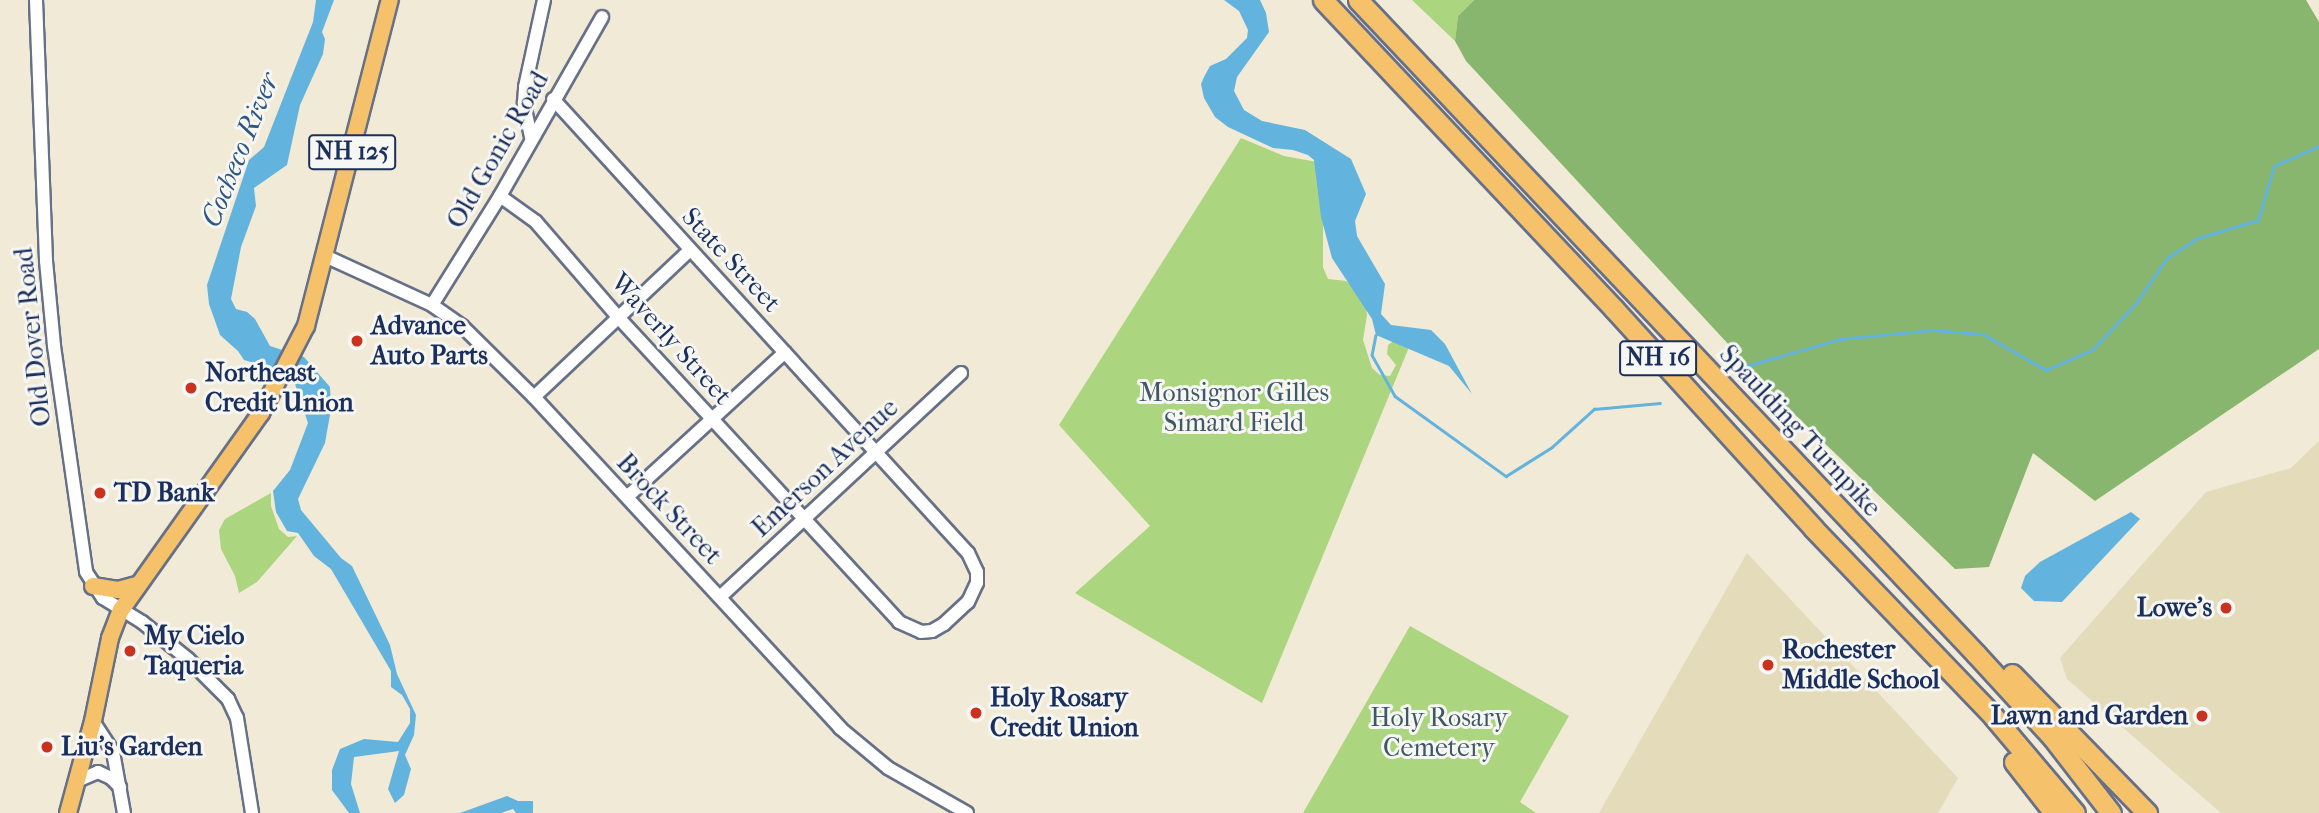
<!DOCTYPE html>
<style>
body{margin:0}
#map{position:relative;width:2319px;height:813px;overflow:hidden;background:#f1ead7;font-family:"IM FELL French Canon",serif}
div>[style]{position:absolute}
.built>*{inset:0;background:#e3dbba}
.green>*{inset:0;background:#acd580}
.forest>*{inset:0;background:#89b66e}
.water>*{inset:0;background:#62b3dd}
.stream>*{height:2.5px;margin:-1.25px;padding:0 1.25px;transform-origin:1.25px;border-radius:1.25px;background:#62b3dd}
.roads{filter:drop-shadow(2px 0 #667088) drop-shadow(-2px 0 #667088) drop-shadow(0 2px #667088) drop-shadow(0 -2px #667088)}
.minor>*{height:12px;margin:-6px;padding:0 6px;transform-origin:6px;border-radius:6px;background:#fff}
.major>*{height:16px;margin:-8px;padding:0 8px;transform-origin:8px;border-radius:8px;background:#f5c16b}
.highway>*{height:19px;margin:-9.5px;padding:0 9.5px;transform-origin:9.5px;border-radius:9.5px;background:#f5c16b}
.dots>*{width:19px;height:19px;translate:-50% -50%;box-sizing:border-box;border:4px solid #f6f6f2;border-radius:50%}
span{translate:-50% -50%;white-space:nowrap;text-align:center;line-height:1.15;-webkit-text-stroke:6px #f6f6f2;paint-order:stroke}
.shield-label span{padding:2px 5px;background:#f6f6f2;border:2px solid;border-radius:5px;-webkit-text-stroke-width:0}
.shield-label{font-size:24px;color:#1b2f5e;font-weight:700}
.street-label{font-size:26px;color:#1b2f5e}
.poi-label{font-size:26px;color:#1b2f5e;font-weight:700}
.left{translate:0 -50%;text-align:left}
.right{translate:-100% -50%;text-align:right}
.park-label{font-size:26px;color:#3f5866}
.water-label{font-size:28px;color:#305784;font-style:italic}
</style>
<div id="map">
<div class="built">
<i style="clip-path:polygon(2319px 441px,2319px 813px,2221px 813px,2067px 679px,2060px 658px,2206px 492px,2291px 468px)"></i>
<i style="clip-path:polygon(1747px 553px,1958px 778px,1938px 813px,1599px 813px)"></i>
</div>
<div class="green">
<i style="clip-path:polygon(1412px 0,1474px 0,1458px 16px,1455px 41px)"></i>
<i style="clip-path:polygon(1241px 138px,1284px 156px,1323px 163px,1323px 267px,1328px 279px,1346px 281px,1365px 297px,1367px 315px,1363px 340px,1372px 368px,1380px 375px,1390px 376px,1396px 365px,1387px 354px,1388px 345px,1395px 340px,1412px 340px,1262px 703px,1075px 593px,1150px 526px,1059px 425px)"></i>
<i style="clip-path:polygon(271px 493px,271px 506px,279px 529px,288px 537px,297px 536px,257px 582px,239px 593px,235px 576px,221px 549px,219px 530px,225px 519px)"></i>
<i style="clip-path:polygon(1410px 626px,1569px 716px,1520px 802px,1536px 813px,1303px 813px)"></i>
</div>
<div class="forest">
<i style="clip-path:polygon(1474px 0,2306px 0,2319px 22px,2319px 349px,2095px 501px,2033px 453px,1989px 567px,1955px 569px,1781px 401px,1466px 61px,1455px 41px,1458px 16px)"></i>
</div>
<div class="water">
<i style="clip-path:polygon(316px 0,334px 0,322px 32px,325px 39px,323px 54px,300px 105px,287px 165px,254px 188px,256px 206px,241px 247px,231px 299px,236px 309px,247px 312px,255px 319px,270px 346px,304px 357px,330px 387px,331px 409px,325px 443px,298px 499px,301px 510px,341px 558px,352px 566px,390px 645px,397px 674px,416px 715px,414px 735px,405px 755px,411px 769px,404px 795px,395px 803px,388px 789px,399px 751px,354px 757px,351px 784px,360px 813px,349px 813px,332px 790px,332px 770px,340px 749px,364px 739px,398px 742px,410px 723px,410px 709px,402px 695px,391px 687px,391px 671px,331px 569px,314px 556px,298px 533px,287px 531px,276px 512px,273px 491px,290px 470px,308px 423px,294px 381px,271px 368px,244px 360px,238px 351px,220px 335px,209px 304px,207px 285px,249px 160px,264px 147px,313px 22px)"></i>
<i style="clip-path:polygon(1224px 0,1260px 0,1266px 13px,1269px 32px,1237px 77px,1234px 91px,1244px 110px,1262px 121px,1305px 130px,1351px 159px,1366px 194px,1355px 221px,1357px 236px,1385px 284px,1381px 314px,1391px 325px,1431px 330px,1445px 344px,1472px 394px,1449px 366px,1376px 335px,1372px 319px,1332px 258px,1321px 217px,1314px 160px,1308px 155px,1293px 150px,1273px 148px,1228px 127px,1215px 117px,1204px 98px,1201px 84px,1204px 77px,1210px 66px,1226px 59px,1247px 38px,1248px 30px,1239px 11px)"></i>
<i style="clip-path:polygon(2131px 512px,2140px 519px,2062px 602px,2034px 601px,2021px 588px,2025px 576px,2040px 562px)"></i>
<i style="clip-path:polygon(507px 796px,518px 801px,533px 801px,533px 813px,516px 813px,513px 809px,501px 813px,460px 813px)"></i>
</div>
<div class="stream">
<i style="left:1376px;top:335px;width:20px;rotate:101deg"></i>
<i style="left:1372px;top:355px;width:47px;rotate:60.7deg"></i>
<i style="left:1395px;top:396px;width:137px;rotate:35.8deg"></i>
<i style="left:1506px;top:476px;width:54px;rotate:-32.2deg"></i>
<i style="left:1552px;top:447px;width:57px;rotate:-42.1deg"></i>
<i style="left:1594px;top:409px;width:66px;rotate:-5.2deg"></i>
<i style="left:1743px;top:367px;width:101px;rotate:-16.1deg"></i>
<i style="left:1840px;top:339px;width:92px;rotate:-5.6deg"></i>
<i style="left:1932px;top:330px;width:51px;rotate:4.5deg"></i>
<i style="left:1983px;top:334px;width:73px;rotate:29.7deg"></i>
<i style="left:2046px;top:370px;width:50px;rotate:-23.5deg"></i>
<i style="left:2092px;top:350px;width:66px;rotate:-46.8deg"></i>
<i style="left:2137px;top:302px;width:53px;rotate:-55.7deg"></i>
<i style="left:2167px;top:258px;width:37px;rotate:-33deg"></i>
<i style="left:2198px;top:238px;width:63px;rotate:-16.7deg"></i>
<i style="left:2258px;top:220px;width:56px;rotate:-73.5deg"></i>
<i style="left:2274px;top:166px;width:49px;rotate:-24deg"></i>
</div>
<div class="roads">
<div class="minor">
<i style="left:36px;top:0;width:261px;rotate:87.8deg"></i>
<i style="left:46px;top:261px;width:85px;rotate:84.6deg"></i>
<i style="left:54px;top:346px;width:228px;rotate:81.9deg"></i>
<i style="left:86px;top:572px;width:31px;rotate:57deg"></i>
<i style="left:103px;top:598px;width:46px;rotate:31.6deg"></i>
<i style="left:142px;top:622px;width:59px;rotate:38.8deg"></i>
<i style="left:188px;top:659px;width:57px;rotate:45deg"></i>
<i style="left:228px;top:699px;width:21px;rotate:65deg"></i>
<i style="left:237px;top:718px;width:96px;rotate:81deg"></i>
<i style="left:531px;top:137px;width:35px;rotate:-102deg"></i>
<i style="left:524px;top:103px;width:16px;rotate:-86deg"></i>
<i style="left:525px;top:87px;width:89px;rotate:-77.7deg"></i>
<i style="left:500px;top:196px;width:44px;rotate:35.8deg"></i>
<i style="left:536px;top:222px;width:125px;rotate:49.2deg"></i>
<i style="left:618px;top:317px;width:415px;rotate:47.3deg"></i>
<i style="left:899px;top:622px;width:24px;rotate:24deg"></i>
<i style="left:921px;top:632px;width:11px;rotate:-5deg"></i>
<i style="left:932px;top:631px;width:14px;rotate:-30deg"></i>
<i style="left:944px;top:624px;width:33px;rotate:-43deg"></i>
<i style="left:968px;top:602px;width:21px;rotate:-65deg"></i>
<i style="left:977px;top:583px;width:11px;rotate:-90deg"></i>
<i style="left:977px;top:572px;width:21px;rotate:-115deg"></i>
<i style="left:968px;top:553px;width:615px;rotate:-132.43deg"></i>
<i style="left:325px;top:256px;width:118px;rotate:24.6deg"></i>
<i style="left:432px;top:305px;width:37px;rotate:35deg"></i>
<i style="left:462px;top:326px;width:101px;rotate:44.6deg"></i>
<i style="left:534px;top:397px;width:451px;rotate:47.2deg"></i>
<i style="left:840px;top:728px;width:62px;rotate:39.8deg"></i>
<i style="left:888px;top:768px;width:91px;rotate:29.7deg"></i>
<i style="left:432px;top:305px;width:128px;rotate:-58deg"></i>
<i style="left:500px;top:196px;width:206px;rotate:-60.3deg"></i>
<i style="left:534px;top:397px;width:214px;rotate:-43.3deg"></i>
<i style="left:627px;top:497px;width:214px;rotate:-42.5deg"></i>
<i style="left:720px;top:597px;width:329px;rotate:-42.9deg"></i>
<i style="left:93px;top:721px;width:37px;rotate:57deg"></i>
<i style="left:113px;top:752px;width:62px;rotate:79.8deg"></i>
<i style="left:77px;top:781px;width:23px;rotate:-23deg"></i>
<i style="left:98px;top:772px;width:14px;rotate:25deg"></i>
<i style="left:111px;top:778px;width:13px;rotate:45deg"></i>
</div>
<div class="major">
<i style="left:93px;top:586px;width:25px;rotate:9deg"></i>
<i style="left:118px;top:590px;width:20px;rotate:-15deg"></i>
<i style="left:68px;top:813px;width:95px;rotate:-74.8deg"></i>
<i style="left:93px;top:721px;width:85px;rotate:-78.4deg"></i>
<i style="left:110px;top:638px;width:30px;rotate:-69deg"></i>
<i style="left:121px;top:610px;width:242px;rotate:-54.6deg"></i>
<i style="left:261px;top:413px;width:98px;rotate:-62.7deg"></i>
<i style="left:306px;top:326px;width:337px;rotate:-75.6deg"></i>
</div>
<div class="highway">
<i style="left:1323px;top:0;width:424px;rotate:46.7deg"></i>
<i style="left:1614px;top:309px;width:296px;rotate:47.7deg"></i>
<i style="left:1813px;top:528px;width:260px;rotate:46.2deg"></i>
<i style="left:1993px;top:716px;width:127px;rotate:49.8deg"></i>
<i style="left:1358px;top:0;width:900px;rotate:46.62deg"></i>
<i style="left:1976px;top:654px;width:113px;rotate:47.5deg"></i>
<i style="left:2052px;top:737px;width:96px;rotate:52.2deg"></i>
<i style="left:2012px;top:674px;width:194px;rotate:45.8deg"></i>
<i style="left:2014px;top:762px;width:65px;rotate:51.9deg"></i>
</div>
</div>
<div class="dots">
<i style="left:357px;top:341px;background:#c8321e"></i>
<i style="left:191px;top:388px;background:#c8321e"></i>
<i style="left:100px;top:493px;background:#c8321e"></i>
<i style="left:2226px;top:608px;background:#c8321e"></i>
<i style="left:130px;top:651px;background:#c8321e"></i>
<i style="left:1768px;top:665px;background:#c8321e"></i>
<i style="left:976px;top:713px;background:#c8321e"></i>
<i style="left:2202px;top:716px;background:#c8321e"></i>
<i style="left:47px;top:747px;background:#c8321e"></i>
</div>
<div class="shield-label">
<span style="left:352px;top:152px">NH 125</span>
<span style="left:1658px;top:358px">NH 16</span>
</div>
<div class="street-label">
<span style="left:498px;top:150px;rotate:-60deg">Old Gonic Road</span>
<span style="left:731px;top:260px;rotate:47deg">State Street</span>
<span style="left:33px;top:337px;rotate:-96deg">Old Dover Road</span>
<span style="left:671px;top:339px;rotate:48deg">Waverly Street</span>
<span style="left:1800px;top:431px;rotate:47deg">Spaulding Turnpike</span>
<span style="left:825px;top:468px;rotate:-43deg">Emerson Avenue</span>
<span style="left:669px;top:509px;rotate:47deg">Brock Street</span>
</div>
<div class="poi-label">
<span class="left" style="left:371px;top:341px">Advance<br>Auto Parts</span>
<span class="left" style="left:205px;top:388px">Northeast<br>Credit Union</span>
<span class="left" style="left:114px;top:493px">TD Bank</span>
<span class="right" style="left:2212px;top:608px">Lowe's</span>
<span class="left" style="left:144px;top:651px">My Cielo<br>Taqueria</span>
<span class="left" style="left:1782px;top:665px">Rochester<br>Middle School</span>
<span class="left" style="left:990px;top:713px">Holy Rosary<br>Credit Union</span>
<span class="right" style="left:2188px;top:716px">Lawn and Garden</span>
<span class="left" style="left:61px;top:747px">Liu's Garden</span>
</div>
<div class="park-label">
<span style="left:1234px;top:408px">Monsignor Gilles<br>Simard Field</span>
<span style="left:1439px;top:733px">Holy Rosary<br>Cemetery</span>
</div>
<div class="water-label">
<span style="left:240px;top:150px;rotate:-68deg">Cocheco River</span>
</div>
</div>
